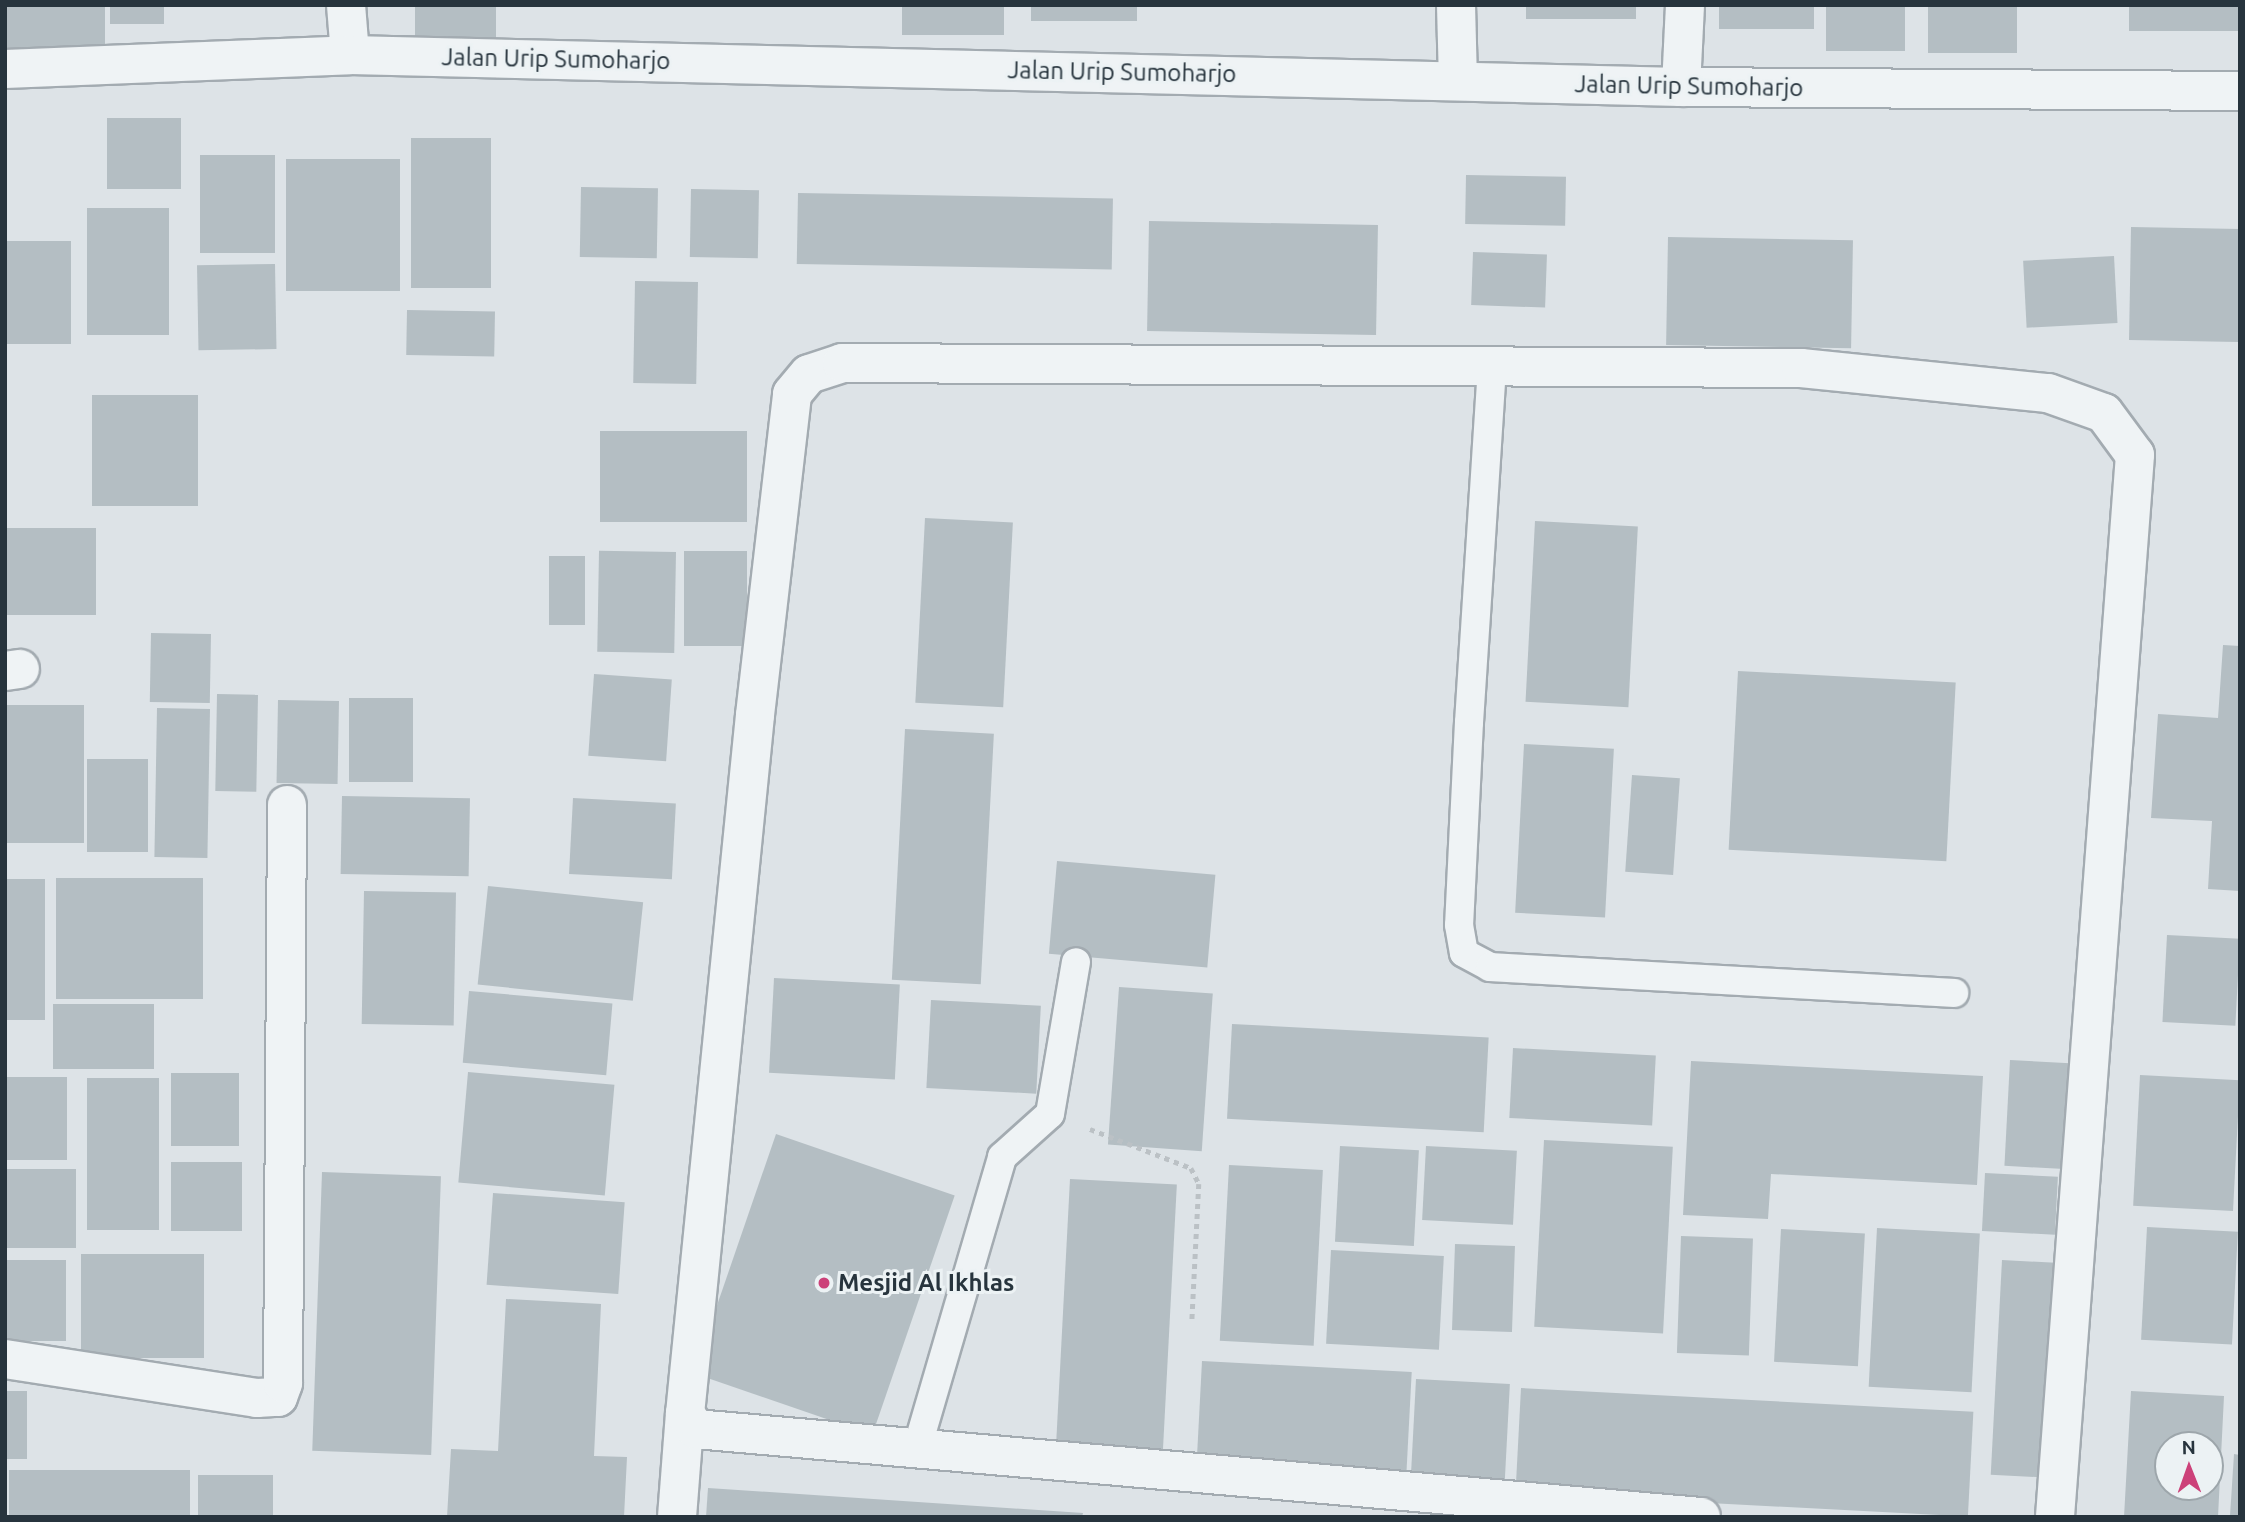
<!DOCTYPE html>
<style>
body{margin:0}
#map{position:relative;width:2245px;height:1522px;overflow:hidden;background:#dde3e7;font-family:Ubuntu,sans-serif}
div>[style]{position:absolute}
.building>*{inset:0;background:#b4bec3;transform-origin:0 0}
.path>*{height:4.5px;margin-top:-2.25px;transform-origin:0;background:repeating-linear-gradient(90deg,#bbc1c5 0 5px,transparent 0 10px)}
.roads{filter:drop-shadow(2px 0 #a3abb1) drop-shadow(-2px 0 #a3abb1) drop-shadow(0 2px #a3abb1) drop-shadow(0 -2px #a3abb1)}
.lane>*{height:28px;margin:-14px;padding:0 14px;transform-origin:14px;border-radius:14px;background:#eff3f5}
.street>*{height:38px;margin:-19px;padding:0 19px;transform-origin:19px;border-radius:19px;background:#eff3f5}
.dots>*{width:19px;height:19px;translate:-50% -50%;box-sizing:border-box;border:4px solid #ecf2f4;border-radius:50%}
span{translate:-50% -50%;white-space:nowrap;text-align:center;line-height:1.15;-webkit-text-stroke:6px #ecf2f4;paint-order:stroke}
.street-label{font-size:24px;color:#27343d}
.poi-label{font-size:24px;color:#27343d;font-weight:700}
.left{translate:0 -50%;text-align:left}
.frame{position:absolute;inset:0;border:7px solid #27343d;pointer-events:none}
.north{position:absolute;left:2154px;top:1431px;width:70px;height:70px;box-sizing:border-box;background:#ecf2f4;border:2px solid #9da6ab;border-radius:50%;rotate:359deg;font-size:19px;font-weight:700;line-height:28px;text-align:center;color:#27343d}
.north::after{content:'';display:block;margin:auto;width:24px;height:32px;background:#cc4179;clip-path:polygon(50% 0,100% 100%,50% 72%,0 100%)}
</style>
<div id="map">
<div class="building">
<i style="left:5px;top:5px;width:100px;height:46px"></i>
<i style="left:110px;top:5px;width:54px;height:19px"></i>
<i style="left:415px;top:5px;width:81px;height:34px"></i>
<i style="left:902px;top:5px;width:102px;height:30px"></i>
<i style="left:1031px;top:5px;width:106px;height:16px"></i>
<i style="left:1526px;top:5px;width:110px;height:14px"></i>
<i style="left:1719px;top:5px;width:95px;height:24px"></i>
<i style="left:1826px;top:5px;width:79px;height:46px"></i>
<i style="left:1928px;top:5px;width:89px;height:48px"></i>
<i style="left:2129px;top:5px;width:111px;height:26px"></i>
<i style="left:107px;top:118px;width:74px;height:71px"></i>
<i style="left:491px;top:138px;width:150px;height:80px;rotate:90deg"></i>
<i style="left:200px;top:155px;width:75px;height:98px"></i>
<i style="left:286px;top:159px;width:114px;height:132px"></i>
<i style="left:1466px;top:175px;width:100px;height:49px;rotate:1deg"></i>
<i style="left:581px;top:187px;width:77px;height:70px;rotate:1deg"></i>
<i style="left:691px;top:189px;width:68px;height:68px;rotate:1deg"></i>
<i style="left:798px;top:193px;width:315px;height:71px;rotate:1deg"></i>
<i style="left:87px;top:208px;width:82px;height:127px"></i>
<i style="left:1149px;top:221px;width:229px;height:110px;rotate:1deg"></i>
<i style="left:2131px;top:227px;width:109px;height:113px;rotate:1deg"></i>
<i style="left:1668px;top:237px;width:185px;height:108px;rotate:1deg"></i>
<i style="left:5px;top:241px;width:66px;height:103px"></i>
<i style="left:1473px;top:252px;width:74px;height:53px;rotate:2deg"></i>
<i style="left:2114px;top:256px;width:67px;height:91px;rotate:87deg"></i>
<i style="left:275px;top:264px;width:85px;height:78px;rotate:89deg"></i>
<i style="left:635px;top:281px;width:63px;height:102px;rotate:1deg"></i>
<i style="left:407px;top:310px;width:88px;height:45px;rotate:1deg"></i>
<i style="left:92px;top:395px;width:106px;height:111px"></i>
<i style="left:600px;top:431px;width:147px;height:91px"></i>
<i style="left:925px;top:518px;width:88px;height:185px;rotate:3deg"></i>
<i style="left:1535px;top:521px;width:103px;height:181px;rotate:3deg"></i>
<i style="left:5px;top:528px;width:91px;height:87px"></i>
<i style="left:684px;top:551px;width:63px;height:95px"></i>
<i style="left:676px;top:552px;width:101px;height:77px;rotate:91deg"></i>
<i style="left:549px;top:556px;width:36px;height:69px"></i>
<i style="left:151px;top:633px;width:60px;height:69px;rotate:1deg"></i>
<i style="clip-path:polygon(2223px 645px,2240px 646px,2240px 891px,2208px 889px,2212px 821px,2151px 818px,2158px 714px,2218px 718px)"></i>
<i style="left:1738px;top:671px;width:218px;height:179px;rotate:3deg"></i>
<i style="left:594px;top:674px;width:78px;height:82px;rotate:4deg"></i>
<i style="left:217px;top:694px;width:41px;height:97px;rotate:1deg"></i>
<i style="left:349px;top:698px;width:64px;height:84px"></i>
<i style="left:278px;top:700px;width:61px;height:83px;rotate:1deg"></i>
<i style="left:5px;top:705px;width:79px;height:138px"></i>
<i style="left:157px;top:708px;width:53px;height:149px;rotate:1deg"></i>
<i style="left:905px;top:729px;width:89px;height:251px;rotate:3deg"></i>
<i style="left:1524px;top:744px;width:90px;height:169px;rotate:3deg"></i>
<i style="left:87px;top:759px;width:61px;height:93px"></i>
<i style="left:1632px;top:775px;width:48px;height:97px;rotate:4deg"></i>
<i style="left:342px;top:796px;width:128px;height:78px;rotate:1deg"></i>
<i style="left:573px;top:798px;width:103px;height:76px;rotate:3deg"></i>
<i style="left:1057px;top:861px;width:159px;height:93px;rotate:5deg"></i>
<i style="left:56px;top:878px;width:147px;height:121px"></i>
<i style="left:5px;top:879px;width:40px;height:141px"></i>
<i style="left:488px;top:886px;width:156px;height:99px;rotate:6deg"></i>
<i style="left:364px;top:891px;width:92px;height:133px;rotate:1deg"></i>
<i style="left:2167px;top:935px;width:73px;height:87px;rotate:3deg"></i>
<i style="left:774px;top:978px;width:126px;height:95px;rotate:3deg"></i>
<i style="left:1119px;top:987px;width:94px;height:158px;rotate:4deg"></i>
<i style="left:469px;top:991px;width:144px;height:72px;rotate:5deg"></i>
<i style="left:931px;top:1000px;width:110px;height:88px;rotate:3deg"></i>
<i style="left:53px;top:1004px;width:101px;height:65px"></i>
<i style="left:1232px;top:1024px;width:257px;height:95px;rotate:3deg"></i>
<i style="left:1513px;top:1048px;width:143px;height:70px;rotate:3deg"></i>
<i style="left:2010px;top:1060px;width:60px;height:106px;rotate:3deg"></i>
<i style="clip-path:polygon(1691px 1061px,1983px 1076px,1977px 1185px,1771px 1174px,1768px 1219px,1683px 1215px)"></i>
<i style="left:468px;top:1072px;width:147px;height:111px;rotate:5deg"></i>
<i style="left:171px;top:1073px;width:68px;height:73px"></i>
<i style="left:2140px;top:1075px;width:100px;height:131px;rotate:3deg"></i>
<i style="left:5px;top:1077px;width:62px;height:83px"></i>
<i style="left:87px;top:1078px;width:72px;height:152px"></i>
<i style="left:776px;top:1134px;width:189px;height:253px;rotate:19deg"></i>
<i style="left:1544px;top:1140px;width:129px;height:187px;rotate:3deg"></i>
<i style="left:1340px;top:1146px;width:79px;height:96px;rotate:3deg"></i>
<i style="left:1426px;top:1146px;width:91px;height:74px;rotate:3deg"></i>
<i style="left:171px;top:1162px;width:71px;height:69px"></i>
<i style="left:1229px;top:1165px;width:94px;height:176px;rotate:3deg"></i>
<i style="left:5px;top:1169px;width:71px;height:79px"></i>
<i style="left:322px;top:1172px;width:119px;height:279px;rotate:2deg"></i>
<i style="left:1985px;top:1173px;width:73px;height:58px;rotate:3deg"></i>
<i style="left:1070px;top:1179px;width:107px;height:265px;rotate:3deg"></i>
<i style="left:493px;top:1193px;width:132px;height:92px;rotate:4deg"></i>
<i style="left:2147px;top:1227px;width:91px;height:113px;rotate:3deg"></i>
<i style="left:1877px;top:1228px;width:103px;height:159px;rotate:3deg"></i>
<i style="left:1781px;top:1229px;width:84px;height:133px;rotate:3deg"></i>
<i style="left:1681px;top:1236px;width:72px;height:117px;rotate:2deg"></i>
<i style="left:1455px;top:1244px;width:60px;height:86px;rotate:2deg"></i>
<i style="left:1331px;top:1250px;width:113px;height:94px;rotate:3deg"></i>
<i style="left:81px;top:1254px;width:123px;height:104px"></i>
<i style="left:5px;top:1260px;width:61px;height:81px"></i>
<i style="left:2002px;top:1260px;width:63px;height:215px;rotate:3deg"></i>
<i style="clip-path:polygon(506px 1299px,601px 1304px,594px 1456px,627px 1457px,624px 1517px,447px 1517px,451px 1449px,498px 1451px)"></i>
<i style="left:1202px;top:1361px;width:210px;height:103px;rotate:3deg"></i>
<i style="left:1416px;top:1379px;width:94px;height:98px;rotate:3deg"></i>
<i style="left:1521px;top:1388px;width:453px;height:105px;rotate:3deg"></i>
<i style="left:5px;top:1391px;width:22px;height:68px"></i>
<i style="clip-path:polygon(evenodd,2131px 1391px,2224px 1396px,2218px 1517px,2124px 1517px,2131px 1391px,2168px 1445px,2210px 1445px,2210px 1487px,2168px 1487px,2168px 1445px)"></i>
<i style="clip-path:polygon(2234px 1454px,2240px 1455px,2240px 1516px,2230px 1516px)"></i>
<i style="left:9px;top:1470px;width:181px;height:47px"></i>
<i style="left:198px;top:1475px;width:75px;height:42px"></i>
<i style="clip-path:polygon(708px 1488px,1083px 1513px,1082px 1517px,706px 1517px)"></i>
</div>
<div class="path">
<i style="left:1090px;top:1129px;width:108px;rotate:21.1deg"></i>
<i style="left:1191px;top:1168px;width:18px;rotate:63deg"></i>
<i style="left:1199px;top:1184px;width:137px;rotate:92.9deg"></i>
</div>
<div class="roads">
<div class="lane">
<i style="left:1492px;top:367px;width:356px;rotate:93.7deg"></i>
<i style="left:1469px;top:722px;width:203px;rotate:92.8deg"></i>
<i style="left:1459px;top:925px;width:28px;rotate:80deg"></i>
<i style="left:1464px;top:953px;width:30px;rotate:28deg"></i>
<i style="left:1490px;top:967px;width:465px;rotate:3.2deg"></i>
<i style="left:918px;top:1445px;width:300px;rotate:-73.7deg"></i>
<i style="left:1002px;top:1157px;width:64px;rotate:-41.9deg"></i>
<i style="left:1050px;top:1114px;width:154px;rotate:-80.3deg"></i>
</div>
<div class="street">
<i style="left:346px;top:5px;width:50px;rotate:85.4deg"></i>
<i style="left:1456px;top:5px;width:75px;rotate:88.5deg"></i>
<i style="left:5px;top:69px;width:345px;rotate:-2.3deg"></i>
<i style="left:350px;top:55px;width:1331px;rotate:1.38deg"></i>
<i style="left:1681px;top:87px;width:559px;rotate:0.41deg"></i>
<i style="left:1681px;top:87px;width:82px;rotate:-87.2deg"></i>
<i style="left:5px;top:671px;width:15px;rotate:-8deg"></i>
<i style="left:5px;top:1359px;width:255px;rotate:8.8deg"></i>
<i style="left:257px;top:1398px;width:21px;rotate:-3deg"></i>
<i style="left:278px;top:1397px;width:15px;rotate:-70deg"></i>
<i style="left:283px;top:1383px;width:578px;rotate:-89.6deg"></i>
<i style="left:677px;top:1517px;width:103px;rotate:-85.6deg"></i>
<i style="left:1701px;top:1517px;width:1009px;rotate:-175deg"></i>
<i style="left:696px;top:1429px;width:19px;rotate:-126deg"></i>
<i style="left:685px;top:1414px;width:702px;rotate:-84.28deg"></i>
<i style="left:755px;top:715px;width:323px;rotate:-83.4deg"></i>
<i style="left:792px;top:394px;width:26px;rotate:-50deg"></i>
<i style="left:809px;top:374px;width:35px;rotate:-18deg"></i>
<i style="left:842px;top:363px;width:959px;rotate:0.3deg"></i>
<i style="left:1801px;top:368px;width:248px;rotate:5.8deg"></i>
<i style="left:2048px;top:393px;width:59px;rotate:19.7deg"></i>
<i style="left:2104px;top:413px;width:52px;rotate:53.6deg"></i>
<i style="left:2135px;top:455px;width:1065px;rotate:94.31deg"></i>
</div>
</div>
<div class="dots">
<i style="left:824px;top:1283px;background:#cc4179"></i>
</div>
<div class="street-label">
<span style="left:556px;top:59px;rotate:1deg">Jalan Urip Sumoharjo</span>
<span style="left:1122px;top:72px;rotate:1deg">Jalan Urip Sumoharjo</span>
<span style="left:1689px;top:86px;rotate:1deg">Jalan Urip Sumoharjo</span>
</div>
<div class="poi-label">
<span class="left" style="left:838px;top:1283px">Mesjid Al Ikhlas</span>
</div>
<div class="frame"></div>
<div class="north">N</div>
</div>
